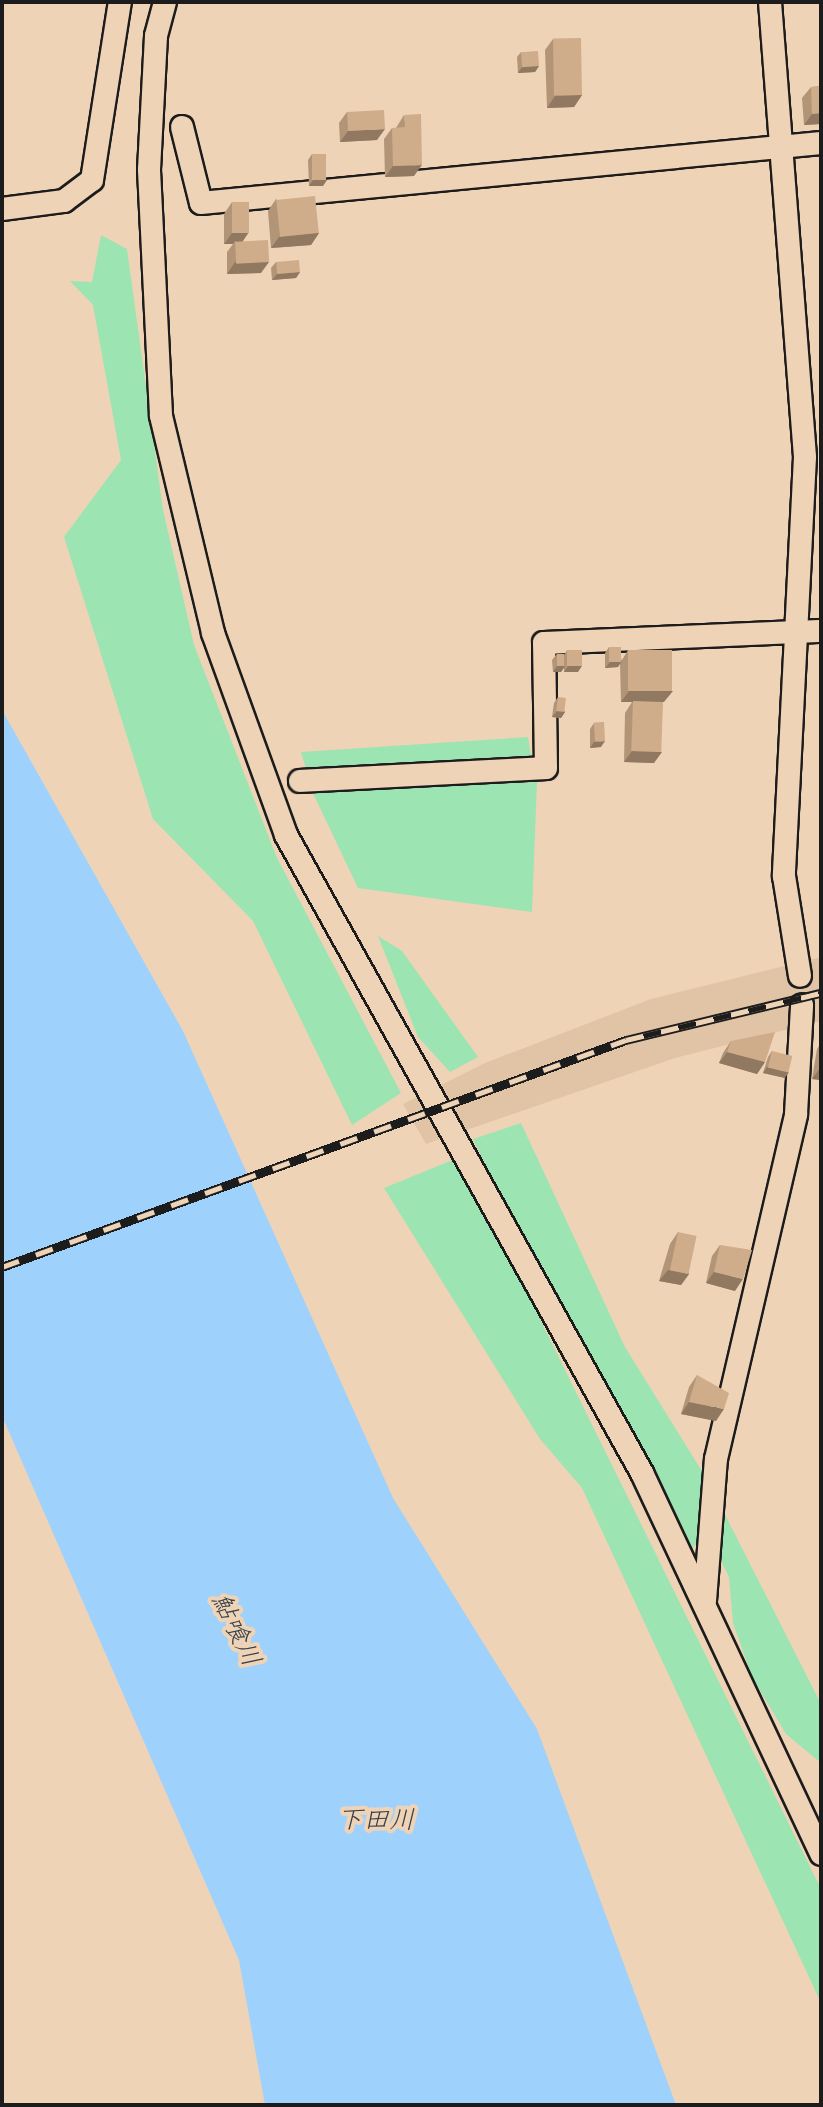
<!DOCTYPE html>
<meta charset="utf-8">
<style>
body{margin:0}
#map{position:relative;width:823px;height:2107px;overflow:hidden;background:#efd3b6;font-family:"Playpen Sans","Klee One",sans-serif}
div>[style]{position:absolute}
.built>*{inset:0;background:#e1c4a6}
.green>*{inset:0;background:#9ce4b2}
.water>*{inset:0;background:#9ed2fc}
.roads{filter:drop-shadow(2px 0 #1c1c1c) drop-shadow(-2px 0 #1c1c1c) drop-shadow(0 2px #1c1c1c) drop-shadow(0 -2px #1c1c1c)}
.minor>*{height:22px;margin:-11px;padding:0 11px;transform-origin:11px;border-radius:11px;background:#efd3b6}
.rail>*{height:9px;margin-top:-4.5px;transform-origin:0;background:repeating-linear-gradient(90deg,#efd3b6 0 18px,#1c1c1c 0 36px);box-sizing:border-box;border-block:2px solid #1c1c1c}
.wall>*{inset:0;background:#b29477}
.shaded-wall>*{inset:0;background:#917861}
.building>*{inset:0;background:#cfac8a;transform-origin:0 0}
span{translate:-50% -50%;white-space:nowrap;text-align:center;line-height:1.15;-webkit-text-stroke:8px #efd3b6;paint-order:stroke}
.water-label{font-size:26px;color:#364049;font-style:italic}
.frame{position:absolute;inset:0;border:4px solid #1c1c1c;pointer-events:none}
</style>
<div id="map">
<div class="built">
<i style="clip-path:polygon(821px 957px,821px 1021px,675px 1058px,426px 1144px,403px 1104px,485px 1063px,651px 999px)"></i>
</div>
<div class="green">
<i style="clip-path:polygon(101px 235px,127px 249px,163px 510px,194px 645px,277px 858px,401px 1093px,352px 1125px,253px 921px,153px 819px,64px 537px,121px 460px,93px 305px,70px 281px,92px 282px)"></i>
<i style="clip-path:polygon(528px 737px,532px 762px,307px 772px,301px 752px)"></i>
<i style="clip-path:polygon(537px 782px,532px 912px,358px 888px,311px 789px)"></i>
<i style="clip-path:polygon(378px 936px,402px 951px,478px 1057px,450px 1072px,418px 1037px)"></i>
<i style="clip-path:polygon(521px 1123px,625px 1347px,708px 1481px,821px 1704px,821px 1763px,786px 1734px,752px 1677px,733px 1623px,729px 1577px,707px 1532px,690px 1551px,570px 1338px,473px 1139px)"></i>
<i style="clip-path:polygon(460px 1157px,821px 1889px,821px 2003px,582px 1488px,540px 1439px,384px 1188px)"></i>
</div>
<div class="water">
<i style="clip-path:polygon(2px 710px,183px 1031px,393px 1498px,537px 1729px,676px 2105px,265px 2105px,239px 1960px,2px 1416px)"></i>
</div>
<div class="roads">
<div class="minor">
<i style="left:165px;top:2px;width:35px;rotate:105deg"></i>
<i style="left:156px;top:36px;width:134px;rotate:93deg"></i>
<i style="left:149px;top:170px;width:246px;rotate:87.2deg"></i>
<i style="left:161px;top:416px;width:223px;rotate:76.5deg"></i>
<i style="left:213px;top:633px;width:215px;rotate:70.1deg"></i>
<i style="left:286px;top:835px;width:731px;rotate:60.84deg"></i>
<i style="left:642px;top:1473px;width:421px;rotate:64.8deg"></i>
<i style="left:770px;top:2px;width:456px;rotate:85.6deg"></i>
<i style="left:805px;top:457px;width:420px;rotate:92.9deg"></i>
<i style="left:784px;top:876px;width:101px;rotate:80.9deg"></i>
<i style="left:182px;top:127px;width:78px;rotate:76deg"></i>
<i style="left:201px;top:203px;width:623px;rotate:-5.53deg"></i>
<i style="left:2px;top:209px;width:63px;rotate:-7.4deg"></i>
<i style="left:64px;top:201px;width:35px;rotate:-37deg"></i>
<i style="left:92px;top:180px;width:180px;rotate:-81.1deg"></i>
<i style="left:300px;top:781px;width:246px;rotate:-3deg"></i>
<i style="left:546px;top:768px;width:125px;rotate:-90.9deg"></i>
<i style="left:544px;top:643px;width:277px;rotate:-2.5deg"></i>
<i style="left:705px;top:1601px;width:142px;rotate:-85.6deg"></i>
<i style="left:716px;top:1459px;width:354px;rotate:-76.9deg"></i>
<i style="left:796px;top:1114px;width:109px;rotate:-86.8deg"></i>
</div>
</div>
<div class="rail">
<i style="left:2px;top:1267px;width:664px;rotate:-19.99deg"></i>
<i style="left:626px;top:1040px;width:201px;rotate:-13.6deg"></i>
</div>
<div class="wall">
<i style="clip-path:polygon(553px 39px,582px 95px,574px 107px,547px 108px,545px 50px)"></i>
<i style="clip-path:polygon(521px 52px,539px 66px,535px 72px,518px 73px,517px 57px)"></i>
<i style="clip-path:polygon(821px 86px,821px 124px,804px 125px,802px 98px,811px 87px)"></i>
<i style="clip-path:polygon(347px 112px,377px 140px,340px 142px,339px 123px)"></i>
<i style="clip-path:polygon(404px 115px,414px 176px,385px 177px,384px 139px,392px 128px,396px 128px)"></i>
<i style="clip-path:polygon(312px 154px,323px 186px,309px 186px,308px 160px)"></i>
<i style="clip-path:polygon(276px 199px,319px 233px,311px 245px,271px 248px,268px 211px)"></i>
<i style="clip-path:polygon(232px 202px,243px 241px,261px 273px,227px 274px,227px 252px,233px 244px,224px 244px,224px 214px)"></i>
<i style="clip-path:polygon(276px 262px,300px 272px,296px 278px,272px 280px,271px 268px)"></i>
<i style="clip-path:polygon(609px 647px,622px 660px,628px 650px,664px 702px,663px 702px,654px 763px,624px 762px,625px 713px,632px 702px,621px 702px,620px 663px,618px 667px,605px 668px,605px 653px)"></i>
<i style="clip-path:polygon(567px 650px,578px 672px,564px 672px,564px 668px,561px 672px,553px 672px,552px 660px,557px 654px,564px 655px)"></i>
<i style="clip-path:polygon(558px 697px,565px 712px,561px 718px,552px 717px,554px 703px)"></i>
<i style="clip-path:polygon(594px 723px,601px 747px,590px 748px,590px 729px)"></i>
<i style="clip-path:polygon(731px 1041px,765px 1062px,757px 1074px,719px 1063px,723px 1053px)"></i>
<i style="clip-path:polygon(821px 1043px,821px 1080px,812px 1079px,817px 1049px)"></i>
<i style="clip-path:polygon(772px 1051px,785px 1078px,763px 1073px,768px 1057px)"></i>
<i style="clip-path:polygon(678px 1232px,689px 1274px,681px 1285px,659px 1281px,670px 1244px)"></i>
<i style="clip-path:polygon(720px 1245px,735px 1291px,706px 1283px,712px 1256px)"></i>
<i style="clip-path:polygon(697px 1375px,716px 1421px,681px 1414px,689px 1387px)"></i>
</div>
<div class="shaded-wall">
<i style="clip-path:polygon(539px 66px,535px 72px,518px 73px,522px 67px)"></i>
<i style="clip-path:polygon(582px 95px,574px 107px,547px 108px,555px 96px)"></i>
<i style="clip-path:polygon(821px 113px,821px 124px,804px 125px,812px 114px)"></i>
<i style="clip-path:polygon(385px 129px,377px 140px,340px 142px,348px 131px)"></i>
<i style="clip-path:polygon(422px 165px,414px 176px,385px 177px,393px 166px)"></i>
<i style="clip-path:polygon(313px 180px,327px 180px,323px 186px,309px 186px)"></i>
<i style="clip-path:polygon(249px 232px,241px 244px,235px 241px,233px 244px,224px 244px,232px 233px)"></i>
<i style="clip-path:polygon(319px 233px,311px 245px,271px 248px,279px 237px)"></i>
<i style="clip-path:polygon(235px 262px,269px 262px,261px 273px,227px 274px)"></i>
<i style="clip-path:polygon(300px 272px,296px 278px,272px 280px,277px 274px)"></i>
<i style="clip-path:polygon(622px 661px,618px 667px,605px 668px,610px 662px)"></i>
<i style="clip-path:polygon(557px 666px,565px 666px,561px 672px,553px 672px)"></i>
<i style="clip-path:polygon(568px 666px,582px 666px,578px 672px,564px 672px)"></i>
<i style="clip-path:polygon(629px 691px,673px 691px,664px 702px,621px 702px)"></i>
<i style="clip-path:polygon(557px 711px,565px 712px,561px 718px,552px 717px)"></i>
<i style="clip-path:polygon(605px 741px,601px 747px,590px 748px,594px 742px)"></i>
<i style="clip-path:polygon(632px 751px,662px 752px,654px 763px,624px 762px)"></i>
<i style="clip-path:polygon(727px 1052px,765px 1062px,757px 1074px,719px 1063px)"></i>
<i style="clip-path:polygon(767px 1067px,789px 1072px,785px 1078px,763px 1073px)"></i>
<i style="clip-path:polygon(820px 1068px,821px 1080px,812px 1079px)"></i>
<i style="clip-path:polygon(668px 1270px,689px 1274px,681px 1285px,659px 1281px)"></i>
<i style="clip-path:polygon(714px 1272px,743px 1279px,735px 1291px,706px 1283px)"></i>
<i style="clip-path:polygon(689px 1402px,724px 1409px,716px 1421px,681px 1414px)"></i>
</div>
<div class="building">
<i style="left:581px;top:38px;width:57px;height:28px;rotate:89deg"></i>
<i style="left:538px;top:51px;width:15px;height:17px;rotate:86deg"></i>
<i style="clip-path:polygon(821px 86px,821px 113px,812px 114px,811px 87px)"></i>
<i style="left:384px;top:110px;width:19px;height:37px;rotate:87deg"></i>
<i style="clip-path:polygon(421px 114px,422px 165px,393px 166px,392px 128px,405px 127px,404px 115px)"></i>
<i style="left:312px;top:154px;width:14px;height:26px"></i>
<i style="left:315px;top:196px;width:37px;height:39px;rotate:84deg"></i>
<i style="left:232px;top:202px;width:17px;height:31px"></i>
<i style="left:268px;top:240px;width:22px;height:33px;rotate:87deg"></i>
<i style="left:299px;top:260px;width:12px;height:23px;rotate:85deg"></i>
<i style="left:609px;top:647px;width:12px;height:15px"></i>
<i style="left:567px;top:650px;width:15px;height:16px"></i>
<i style="left:628px;top:650px;width:44px;height:41px"></i>
<i style="left:557px;top:654px;width:7px;height:12px"></i>
<i style="left:558px;top:697px;width:8px;height:14px;rotate:7deg"></i>
<i style="left:633px;top:701px;width:30px;height:50px;rotate:2deg"></i>
<i style="left:604px;top:722px;width:19px;height:10px;rotate:87deg"></i>
<i style="clip-path:polygon(775px 1032px,765px 1062px,727px 1052px,731px 1041px)"></i>
<i style="left:772px;top:1051px;width:21px;height:17px;rotate:14deg"></i>
<i style="left:678px;top:1232px;width:19px;height:39px;rotate:12deg"></i>
<i style="clip-path:polygon(720px 1245px,752px 1250px,743px 1279px,714px 1272px)"></i>
<i style="clip-path:polygon(697px 1375px,729px 1393px,724px 1409px,689px 1402px)"></i>
</div>
<div class="water-label">
<span style="left:238px;top:1629px;rotate:64deg">鮎喰川</span>
<span style="left:376px;top:1818px">下田川</span>
</div>
<div class="frame"></div>
</div>
